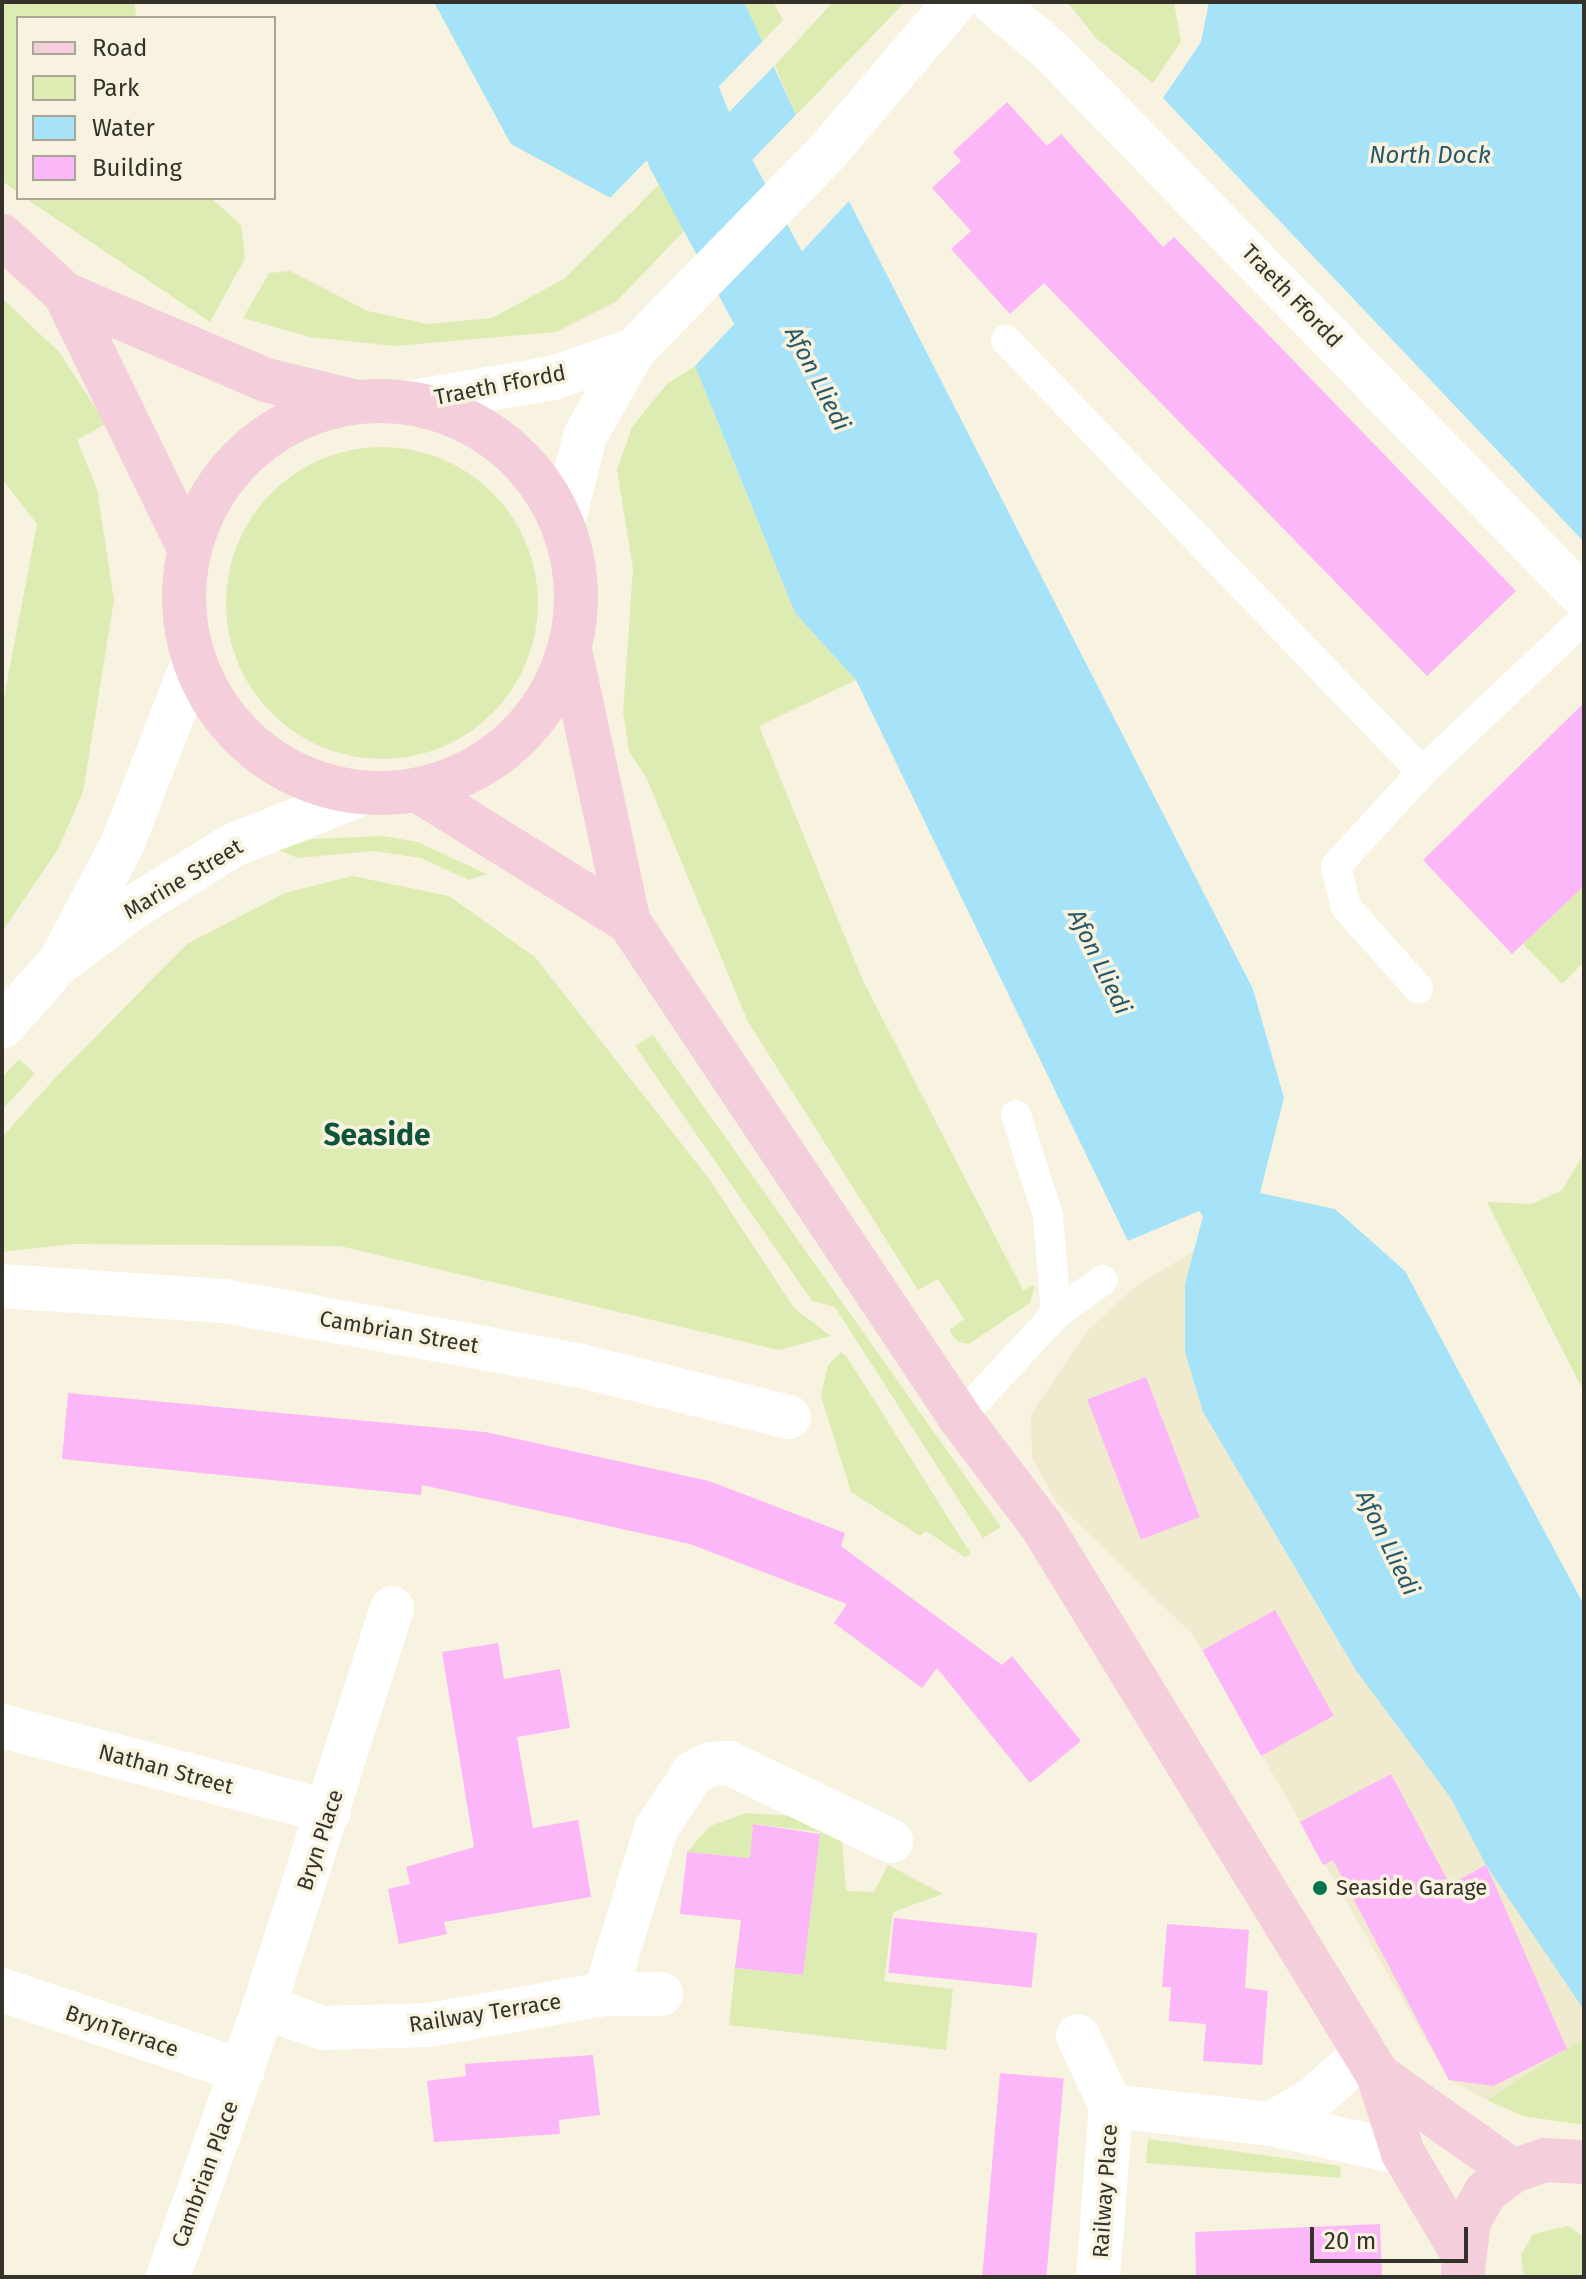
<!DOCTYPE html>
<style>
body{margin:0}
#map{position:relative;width:1586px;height:2279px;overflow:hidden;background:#f8f3e0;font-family:"Fira Sans",sans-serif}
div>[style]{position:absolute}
.built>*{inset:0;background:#f0eacf}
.green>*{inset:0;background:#ddecb3}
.round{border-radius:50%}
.water>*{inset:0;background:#a6e3f8}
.pier>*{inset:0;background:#f8f3e0;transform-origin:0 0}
.river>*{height:94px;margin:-47px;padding:0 47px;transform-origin:47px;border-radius:47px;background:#a6e3f8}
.building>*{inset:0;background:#fbb7f8;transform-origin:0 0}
.service>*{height:30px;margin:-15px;padding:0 15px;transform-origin:15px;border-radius:15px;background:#fff}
.minor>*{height:44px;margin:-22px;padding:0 22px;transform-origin:22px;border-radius:22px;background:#fff}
.secondary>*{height:44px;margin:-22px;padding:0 22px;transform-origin:22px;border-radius:22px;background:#f5cedc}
.secondary>.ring{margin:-22px;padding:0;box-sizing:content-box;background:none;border:44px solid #f5cedc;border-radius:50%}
.dots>*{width:22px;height:22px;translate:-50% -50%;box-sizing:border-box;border:4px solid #f8f3e0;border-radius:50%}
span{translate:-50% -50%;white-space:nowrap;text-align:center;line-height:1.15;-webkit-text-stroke:7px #f8f3e0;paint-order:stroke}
.street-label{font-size:22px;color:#34322b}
.poi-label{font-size:22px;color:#34322b}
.left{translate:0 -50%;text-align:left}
.water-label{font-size:24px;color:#295968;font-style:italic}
.district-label{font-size:30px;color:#0f543a;font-weight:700}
.frame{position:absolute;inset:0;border:4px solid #34322b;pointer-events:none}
.legend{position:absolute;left:16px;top:16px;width:260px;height:184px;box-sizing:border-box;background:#f8f3e0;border:2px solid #aaa698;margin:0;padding:10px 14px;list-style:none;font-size:24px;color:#34322b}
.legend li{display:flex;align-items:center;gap:16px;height:40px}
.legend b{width:40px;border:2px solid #aaa698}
.scale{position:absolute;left:1310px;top:2227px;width:158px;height:36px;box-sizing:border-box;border:4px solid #34322b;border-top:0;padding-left:10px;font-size:24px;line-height:28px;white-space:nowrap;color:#34322b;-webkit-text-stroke:6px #f8f3e0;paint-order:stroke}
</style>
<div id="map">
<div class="built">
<i style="clip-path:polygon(1194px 1251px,1185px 1284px,1203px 1412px,1355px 1669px,1450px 1797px,1486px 1865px,1584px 2010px,1584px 2038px,1487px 2100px,1449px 2080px,1193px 1635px,1056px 1502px,1032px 1458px,1031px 1414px,1087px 1331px,1136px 1286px)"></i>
</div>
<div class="green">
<i style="clip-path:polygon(2px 2px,134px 2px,137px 18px,18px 18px,18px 193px,2px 181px)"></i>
<i style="clip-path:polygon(434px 2px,679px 163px,703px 211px,617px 301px,556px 332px,395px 346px,310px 337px,243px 318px,269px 273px,290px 271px,368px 311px,427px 324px,492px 318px,564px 279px,633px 210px,511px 144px)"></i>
<i style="clip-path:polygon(647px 2px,773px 2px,783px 20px,763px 41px,775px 65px,833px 2px,905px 2px,796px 115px,775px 66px)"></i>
<i style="clip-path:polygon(1067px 2px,1174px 2px,1181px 42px,1153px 83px,1097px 39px)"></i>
<i style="clip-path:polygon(25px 198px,211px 198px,241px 225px,245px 258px,210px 322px)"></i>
<i style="clip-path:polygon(2px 298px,60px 353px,106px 424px,77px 440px,97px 489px,114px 600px,83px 792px,58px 849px,2px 932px,2px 708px,37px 524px,2px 479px)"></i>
<i style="clip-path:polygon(695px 366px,795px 613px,856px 680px,759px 726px,863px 981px,1023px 1290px,1035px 1285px,1030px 1303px,969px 1344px,958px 1342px,949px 1330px,964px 1319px,938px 1279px,918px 1290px,748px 1022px,647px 779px,629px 751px,623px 712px,633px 569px,617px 470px,632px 427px,667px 384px)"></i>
<i class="round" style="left:226px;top:447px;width:312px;height:312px"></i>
<i style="clip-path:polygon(383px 836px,417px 842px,487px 874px,469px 880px,421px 858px,374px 851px,298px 858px,278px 850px,312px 839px)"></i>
<i style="clip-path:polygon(352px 876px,449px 896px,535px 957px,710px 1180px,794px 1308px,831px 1336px,779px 1350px,340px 1246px,72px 1244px,2px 1252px,2px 1137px,56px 1077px,187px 944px,285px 893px)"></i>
<i style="clip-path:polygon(1584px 886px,1584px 962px,1562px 984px,1523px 944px)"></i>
<i style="clip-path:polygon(653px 1035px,1001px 1527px,983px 1538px,835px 1307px,812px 1301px,635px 1046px)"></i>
<i style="clip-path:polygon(19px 1059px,35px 1074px,2px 1110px,2px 1077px)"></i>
<i style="clip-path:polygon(1584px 1153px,1584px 1392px,1487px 1202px,1532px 1204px,1562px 1190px)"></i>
<i style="clip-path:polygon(841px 1352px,847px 1357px,971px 1554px,965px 1557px,926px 1531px,920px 1536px,851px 1492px,821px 1396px,828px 1365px)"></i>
<i style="clip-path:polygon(747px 1813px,821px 1818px,842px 1839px,846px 1891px,874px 1892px,888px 1865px,943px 1894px,893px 1912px,884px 1981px,953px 1989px,946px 2050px,729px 2025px,735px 1968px,803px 1975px,820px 1832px,753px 1824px,750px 1858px,687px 1852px,710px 1826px)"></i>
<i style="clip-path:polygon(1584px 2038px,1584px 2125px,1523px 2116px,1487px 2100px)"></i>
<i style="clip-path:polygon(1148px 2139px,1341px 2166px,1340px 2178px,1146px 2163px)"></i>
<i style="clip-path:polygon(1568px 2226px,1584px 2237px,1584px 2277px,1524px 2277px,1521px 2255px,1533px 2234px)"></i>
</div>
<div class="water">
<i style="clip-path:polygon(434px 2px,744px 2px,796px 115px,703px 211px,679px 163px,633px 210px,511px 144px)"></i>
<i style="clip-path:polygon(1209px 2px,1584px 2px,1584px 542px,1163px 98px,1201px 42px)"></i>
<i style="clip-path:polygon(849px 201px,1253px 989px,1284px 1098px,1260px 1193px,1335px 1209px,1405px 1271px,1584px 1605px,1584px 2010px,1486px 1865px,1450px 1797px,1355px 1669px,1203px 1412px,1185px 1352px,1185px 1284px,1203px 1216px,1199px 1211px,1128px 1241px,856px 680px,795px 613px,695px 366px)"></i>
</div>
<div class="pier">
<i style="clip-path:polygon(766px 38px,778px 62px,693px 149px,631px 213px,607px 201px)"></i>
<i style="clip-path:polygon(799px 112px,799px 118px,700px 214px,796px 115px)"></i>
<i style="left:847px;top:197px;width:4px;height:226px;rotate:63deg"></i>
</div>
<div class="river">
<i style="left:634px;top:2px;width:158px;rotate:68.1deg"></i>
<i style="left:693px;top:149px;width:288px;rotate:61.6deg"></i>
</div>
<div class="building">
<i style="clip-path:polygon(1007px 102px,1047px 146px,1061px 134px,1163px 247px,1174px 237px,1516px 591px,1427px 676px,1044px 283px,1010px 314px,951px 249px,971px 231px,932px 188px,961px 161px,953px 152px)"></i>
<i style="clip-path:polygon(1584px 703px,1584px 886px,1512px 954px,1423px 860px)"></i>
<i style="left:1146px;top:1377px;width:150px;height:63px;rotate:69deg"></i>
<i style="clip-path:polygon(68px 1393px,485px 1432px,709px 1481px,845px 1533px,841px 1546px,1002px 1665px,1012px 1656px,1081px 1741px,1030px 1783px,937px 1668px,922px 1688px,834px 1623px,847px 1604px,690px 1544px,422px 1485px,421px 1495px,62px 1459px)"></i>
<i style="left:1275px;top:1610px;width:121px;height:83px;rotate:61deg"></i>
<i style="clip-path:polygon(498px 1643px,504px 1679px,560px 1669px,570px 1728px,517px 1737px,533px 1828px,578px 1820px,591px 1897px,444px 1922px,447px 1934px,399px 1944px,388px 1889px,410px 1884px,406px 1867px,474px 1847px,442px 1652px)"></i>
<i style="clip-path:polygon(1391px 1774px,1450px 1885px,1486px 1865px,1567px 2049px,1493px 2086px,1449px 2080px,1333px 1860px,1323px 1865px,1300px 1822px)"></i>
<i style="clip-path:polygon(753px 1824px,820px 1834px,803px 1975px,735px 1968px,741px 1920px,680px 1914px,687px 1852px,750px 1858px)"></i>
<i style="left:894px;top:1918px;width:144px;height:55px;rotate:6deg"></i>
<i style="clip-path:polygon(1167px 1924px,1249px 1930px,1245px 1988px,1268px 1991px,1262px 2065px,1203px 2061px,1206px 2024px,1169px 2021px,1171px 1987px,1162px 1987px)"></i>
<i style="clip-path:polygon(593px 2055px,600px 2115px,559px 2120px,560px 2134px,434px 2142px,427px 2081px,466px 2076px,465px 2064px)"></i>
<i style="left:1000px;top:2073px;width:64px;height:205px;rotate:5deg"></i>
<i style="clip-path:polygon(1380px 2224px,1382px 2277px,1196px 2277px,1195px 2232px)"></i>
</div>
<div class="service">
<i style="left:1006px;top:340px;width:600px;rotate:46.08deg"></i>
<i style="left:1418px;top:988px;width:108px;rotate:-131.6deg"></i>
<i style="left:1346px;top:907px;width:42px;rotate:-103.7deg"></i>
<i style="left:1336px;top:866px;width:127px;rotate:-47.5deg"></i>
<i style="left:1422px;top:772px;width:223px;rotate:-43.4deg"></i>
<i style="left:1016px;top:1115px;width:106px;rotate:72.4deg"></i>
<i style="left:1048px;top:1216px;width:98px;rotate:85.3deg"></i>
<i style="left:960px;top:1418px;width:142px;rotate:-47.3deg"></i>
<i style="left:1056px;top:1314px;width:58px;rotate:-35.9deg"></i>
</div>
<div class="minor">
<i style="left:993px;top:2px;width:76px;rotate:40.2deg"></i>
<i style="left:1051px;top:51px;width:764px;rotate:45.74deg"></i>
<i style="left:412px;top:402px;width:143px;rotate:-9.7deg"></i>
<i style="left:553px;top:378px;width:86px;rotate:-19.1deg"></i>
<i style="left:562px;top:526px;width:93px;rotate:-75.7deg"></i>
<i style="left:585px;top:436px;width:99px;rotate:-60.3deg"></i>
<i style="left:634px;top:350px;width:279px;rotate:-45.7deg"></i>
<i style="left:829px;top:150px;width:194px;rotate:-49.6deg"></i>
<i style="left:65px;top:952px;width:121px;rotate:-62deg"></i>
<i style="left:122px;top:845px;width:195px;rotate:-68.7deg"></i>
<i style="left:2px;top:1027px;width:84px;rotate:-48.4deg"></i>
<i style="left:58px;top:964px;width:91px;rotate:-37deg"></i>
<i style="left:131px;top:909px;width:119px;rotate:-32deg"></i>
<i style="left:232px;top:846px;width:141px;rotate:-22deg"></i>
<i style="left:2px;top:1286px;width:223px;rotate:3.9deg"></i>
<i style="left:224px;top:1301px;width:363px;rotate:10.3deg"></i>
<i style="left:581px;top:1366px;width:214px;rotate:13.8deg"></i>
<i style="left:2px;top:1726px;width:338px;rotate:14.7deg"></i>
<i style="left:2px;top:1990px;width:254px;rotate:18.6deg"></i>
<i style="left:605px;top:1994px;width:173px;rotate:-72.8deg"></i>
<i style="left:656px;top:1829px;width:67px;rotate:-56.5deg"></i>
<i style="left:693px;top:1773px;width:19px;rotate:-28deg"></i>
<i style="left:710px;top:1764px;width:19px;rotate:-3deg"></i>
<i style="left:729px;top:1763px;width:180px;rotate:25.7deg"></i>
<i style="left:264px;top:2007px;width:63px;rotate:19.6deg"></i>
<i style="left:323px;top:2028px;width:106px;rotate:-1.6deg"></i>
<i style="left:429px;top:2025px;width:179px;rotate:-10deg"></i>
<i style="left:605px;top:1994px;width:56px"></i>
<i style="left:1078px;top:2036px;width:77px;rotate:64.8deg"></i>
<i style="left:1111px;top:2106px;width:171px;rotate:94.3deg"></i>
<i style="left:1111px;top:2106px;width:161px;rotate:6.4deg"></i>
<i style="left:1271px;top:2124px;width:135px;rotate:12.4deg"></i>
<i style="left:1271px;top:2124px;width:48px;rotate:-30.3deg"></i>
<i style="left:1312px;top:2100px;width:71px;rotate:-41.6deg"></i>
<i style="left:168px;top:2277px;width:287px;rotate:-70.4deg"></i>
<i style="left:264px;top:2007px;width:419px;rotate:-72.2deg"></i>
</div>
<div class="secondary">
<i style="left:2px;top:236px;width:86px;rotate:42.6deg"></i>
<i style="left:65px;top:294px;width:219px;rotate:23.2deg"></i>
<i style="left:266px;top:380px;width:89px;rotate:13.6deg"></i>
<i style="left:65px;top:294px;width:283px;rotate:64deg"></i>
<i class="ring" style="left:184px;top:401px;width:348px;height:348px"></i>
<i style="left:570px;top:650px;width:278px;rotate:77.8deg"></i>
<i style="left:629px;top:922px;width:596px;rotate:56.28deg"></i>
<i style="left:960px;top:1418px;width:134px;rotate:52.9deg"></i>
<i style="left:1041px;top:1525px;width:645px;rotate:58.5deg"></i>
<i style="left:1378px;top:2075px;width:82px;rotate:72.2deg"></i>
<i style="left:1403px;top:2153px;width:114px;rotate:59.4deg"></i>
<i style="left:417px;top:790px;width:250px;rotate:31.9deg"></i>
<i style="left:1378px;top:2075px;width:166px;rotate:35.4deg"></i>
<i style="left:1463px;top:2271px;width:50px;rotate:-83.2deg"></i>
<i style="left:1469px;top:2221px;width:34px;rotate:-60deg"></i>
<i style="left:1486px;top:2192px;width:34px;rotate:-38deg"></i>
<i style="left:1513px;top:2171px;width:34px;rotate:-19deg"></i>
<i style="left:1545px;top:2160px;width:39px;rotate:3deg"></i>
</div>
<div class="dots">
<i style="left:1320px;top:1888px;background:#027550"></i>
</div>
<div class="street-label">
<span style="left:1292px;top:296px;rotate:46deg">Traeth Ffordd</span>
<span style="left:500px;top:385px;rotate:-11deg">Traeth Ffordd</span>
<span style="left:183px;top:879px;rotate:-31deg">Marine Street</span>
<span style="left:399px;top:1332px;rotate:10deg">Cambrian Street</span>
<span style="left:166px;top:1769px;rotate:15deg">Nathan Street</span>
<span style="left:320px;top:1840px;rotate:-72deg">Bryn Place</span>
<span style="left:485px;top:2013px;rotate:-9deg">Railway Terrace</span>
<span style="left:122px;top:2031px;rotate:19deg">BrynTerrace</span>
<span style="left:205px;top:2174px;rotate:-70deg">Cambrian Place</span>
<span style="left:1105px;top:2191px;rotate:-86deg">Railway Place</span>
</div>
<div class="poi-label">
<span class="left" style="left:1336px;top:1888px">Seaside Garage</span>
</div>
<div class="water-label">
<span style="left:1430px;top:156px">North Dock</span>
<span style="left:817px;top:379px;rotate:63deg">Afon Lliedi</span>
<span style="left:1099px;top:962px;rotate:64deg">Afon Lliedi</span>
<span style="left:1387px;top:1543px;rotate:64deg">Afon Lliedi</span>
</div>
<div class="district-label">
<span style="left:377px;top:1135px">Seaside</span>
</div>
<div class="frame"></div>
<ul class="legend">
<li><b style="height:10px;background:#f5cedc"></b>Road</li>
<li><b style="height:22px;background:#ddecb3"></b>Park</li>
<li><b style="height:22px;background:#a6e3f8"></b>Water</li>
<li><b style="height:22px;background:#fbb7f8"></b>Building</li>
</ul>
<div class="scale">20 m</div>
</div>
